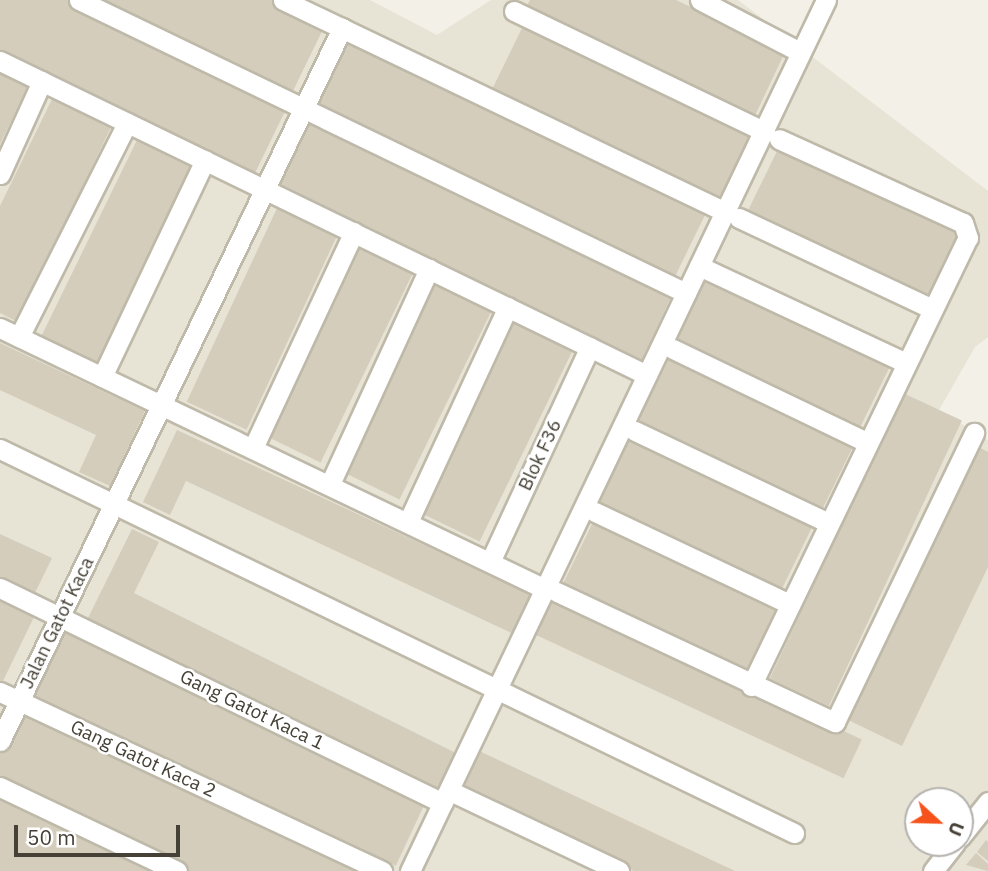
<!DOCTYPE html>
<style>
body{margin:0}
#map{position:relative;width:988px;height:871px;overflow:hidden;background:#f3f0e7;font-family:"IBM Plex Sans",sans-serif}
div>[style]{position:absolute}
.residential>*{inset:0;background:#e7e3d5}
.building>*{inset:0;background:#d4cdbc;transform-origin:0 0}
.roads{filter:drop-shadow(2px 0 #beb9a9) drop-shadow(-2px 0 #beb9a9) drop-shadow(0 2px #beb9a9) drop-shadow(0 -2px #beb9a9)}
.street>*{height:19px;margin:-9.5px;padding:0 9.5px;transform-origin:9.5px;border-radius:9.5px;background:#fff}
span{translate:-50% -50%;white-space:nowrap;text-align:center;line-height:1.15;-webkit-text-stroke:5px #fff;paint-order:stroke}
.street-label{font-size:19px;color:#464136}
.north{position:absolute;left:904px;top:787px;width:70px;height:70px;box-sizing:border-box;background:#fff;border:2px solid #b5b3af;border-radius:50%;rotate:112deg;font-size:19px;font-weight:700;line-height:28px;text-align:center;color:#464136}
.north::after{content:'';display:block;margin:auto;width:24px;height:32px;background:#f5521c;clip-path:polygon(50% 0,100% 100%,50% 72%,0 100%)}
.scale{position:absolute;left:14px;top:825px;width:166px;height:32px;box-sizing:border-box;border:4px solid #464136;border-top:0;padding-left:9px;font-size:21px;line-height:24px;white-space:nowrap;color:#464136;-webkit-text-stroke:5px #fff;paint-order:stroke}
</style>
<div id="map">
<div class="residential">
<i style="clip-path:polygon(evenodd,0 0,370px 0,437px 35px,491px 0,738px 0,988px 191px,988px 337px,975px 347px,939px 410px,988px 440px,988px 871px,0 871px,0 0,918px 801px,960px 801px,960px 843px,918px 843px,918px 801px)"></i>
</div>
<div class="building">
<i style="clip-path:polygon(0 0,73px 0,289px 103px,255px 173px,0 52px)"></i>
<i style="clip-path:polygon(92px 0,273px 0,325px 25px,291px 95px)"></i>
<i style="clip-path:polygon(530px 0,676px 0,785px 52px,752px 122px,523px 13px)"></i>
<i style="left:523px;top:26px;width:253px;height:78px;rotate:26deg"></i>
<i style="left:346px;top:34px;width:402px;height:78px;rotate:26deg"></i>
<i style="clip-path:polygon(0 67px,31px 81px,0 144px)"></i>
<i style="clip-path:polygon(54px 95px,113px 123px,18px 322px,0 313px,0 206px)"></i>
<i style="left:310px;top:120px;width:402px;height:77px;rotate:25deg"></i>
<i style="left:138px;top:138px;width:67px;height:221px;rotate:26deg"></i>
<i style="left:780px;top:145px;width:204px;height:78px;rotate:26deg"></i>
<i style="left:278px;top:206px;width:66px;height:216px;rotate:25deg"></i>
<i style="left:355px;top:239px;width:67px;height:216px;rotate:26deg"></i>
<i style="left:434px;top:276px;width:67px;height:216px;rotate:26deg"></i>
<i style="left:707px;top:276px;width:204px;height:78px;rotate:26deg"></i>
<i style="left:514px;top:318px;width:67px;height:216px;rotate:26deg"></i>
<i style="clip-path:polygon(0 343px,145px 411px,110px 486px,79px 472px,96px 435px,0 390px)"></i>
<i style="left:671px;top:354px;width:204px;height:77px;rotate:26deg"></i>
<i style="left:903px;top:393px;width:65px;height:315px;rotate:25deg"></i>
<i style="clip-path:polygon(177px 430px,538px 598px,520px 637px,186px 481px,170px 515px,143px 502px)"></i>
<i style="left:630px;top:435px;width:204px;height:78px;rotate:26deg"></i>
<i style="clip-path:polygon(973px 444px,988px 452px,988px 567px,902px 746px,842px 717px)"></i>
<i style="left:595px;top:518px;width:204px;height:77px;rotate:26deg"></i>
<i style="clip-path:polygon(132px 529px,159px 542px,134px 593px,464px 757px,445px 795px,88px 618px)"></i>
<i style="clip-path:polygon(0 534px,52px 558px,33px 597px,0 581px)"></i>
<i style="left:550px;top:594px;width:344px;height:43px;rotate:25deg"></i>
<i style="clip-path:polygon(0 595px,36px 613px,2px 683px,0 682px)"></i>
<i style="left:64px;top:626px;width:402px;height:77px;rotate:25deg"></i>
<i style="clip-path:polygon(22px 706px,368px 871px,188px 871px,0 781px,0 752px)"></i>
<i style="clip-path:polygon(477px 750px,735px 871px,634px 871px,459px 789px)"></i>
<i style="clip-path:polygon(0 794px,162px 871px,0 871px)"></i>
<i style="clip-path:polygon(986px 840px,988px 842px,988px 861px,977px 852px)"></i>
<i style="clip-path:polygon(976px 853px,988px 864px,988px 871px,966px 865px)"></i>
</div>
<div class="roads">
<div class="street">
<i style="left:79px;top:0;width:674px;rotate:25.77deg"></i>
<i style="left:283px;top:0;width:490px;rotate:25.6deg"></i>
<i style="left:700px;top:0;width:113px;rotate:27.5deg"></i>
<i style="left:514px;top:11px;width:279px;rotate:25.7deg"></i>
<i style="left:0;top:61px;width:719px;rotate:25.89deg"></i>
<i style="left:0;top:174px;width:102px;rotate:-65.7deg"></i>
<i style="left:739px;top:218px;width:213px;rotate:25.2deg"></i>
<i style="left:699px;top:266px;width:229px;rotate:25.1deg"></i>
<i style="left:0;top:328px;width:604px;rotate:25.59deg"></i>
<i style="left:19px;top:337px;width:240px;rotate:-63.2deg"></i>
<i style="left:673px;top:349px;width:216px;rotate:25.7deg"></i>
<i style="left:102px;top:377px;width:240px;rotate:-64.6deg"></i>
<i style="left:635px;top:431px;width:215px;rotate:25.4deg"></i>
<i style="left:254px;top:446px;width:236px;rotate:-65deg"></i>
<i style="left:0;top:449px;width:882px;rotate:25.81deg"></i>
<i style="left:330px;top:484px;width:237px;rotate:-65.3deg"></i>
<i style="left:595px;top:512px;width:216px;rotate:25.3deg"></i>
<i style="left:408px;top:522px;width:237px;rotate:-65.1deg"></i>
<i style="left:490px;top:562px;width:237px;rotate:-65.1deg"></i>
<i style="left:0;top:588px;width:492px;rotate:25.9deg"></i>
<i style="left:557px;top:592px;width:307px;rotate:25.1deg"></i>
<i style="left:835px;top:722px;width:321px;rotate:-64.3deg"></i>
<i style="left:751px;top:686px;width:498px;rotate:-64.2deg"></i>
<i style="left:968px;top:238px;width:16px;rotate:-108deg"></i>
<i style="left:963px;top:223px;width:202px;rotate:-155.5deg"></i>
<i style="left:0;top:692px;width:422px;rotate:25.1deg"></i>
<i style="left:0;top:741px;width:791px;rotate:-64.37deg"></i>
<i style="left:0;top:787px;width:196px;rotate:25.4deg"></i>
<i style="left:450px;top:791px;width:187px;rotate:25.3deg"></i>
<i style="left:960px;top:837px;width:45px;rotate:-51.3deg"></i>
<i style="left:410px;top:871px;width:965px;rotate:-64.47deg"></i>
<i style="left:933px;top:871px;width:36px;rotate:-52deg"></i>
</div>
</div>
<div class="street-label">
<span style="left:540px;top:455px;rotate:-65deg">Blok F36</span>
<span style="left:57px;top:623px;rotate:-64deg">Jalan Gatot Kaca</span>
<span style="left:252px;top:710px;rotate:26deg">Gang Gatot Kaca 1</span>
<span style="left:143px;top:759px;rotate:25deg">Gang Gatot Kaca 2</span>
</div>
<div class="north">U</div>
<div class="scale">50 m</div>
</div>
